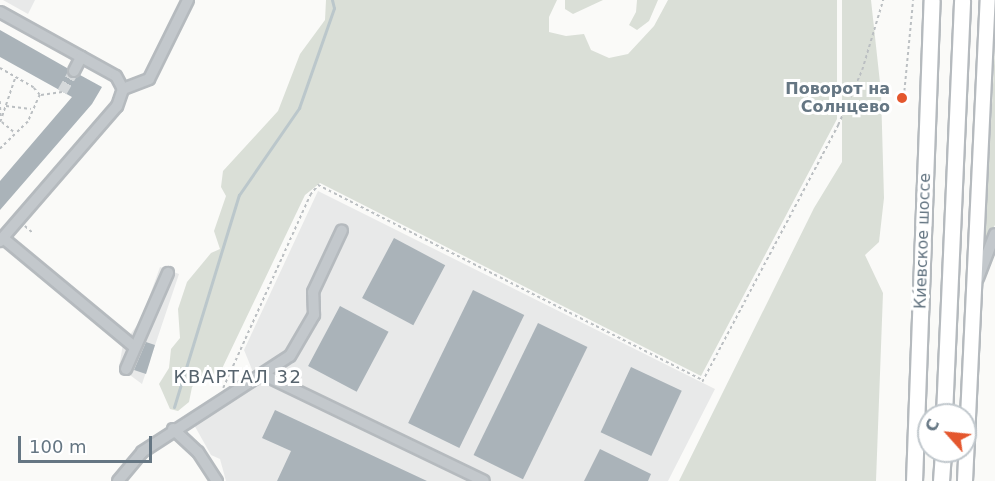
<!DOCTYPE html>
<meta charset="utf-8">
<style>
body{margin:0}
#map{position:relative;width:995px;height:481px;overflow:hidden;background:#fafaf8;font-family:"DejaVu Sans",sans-serif}
div>[style]{position:absolute}
.built>*{inset:0;background:#e8e9e9}
.green>*{inset:0;background:#dadfd7}
.stream>*{height:3px;margin:-1.5px;padding:0 1.5px;transform-origin:1.5px;border-radius:1.5px;background:#bbc7cb}
.building>*{inset:0;background:#aab3b9;transform-origin:0 0}
.minor-tunnel>*{height:10px;margin-top:-5px;transform-origin:0;background:repeating-linear-gradient(90deg,#d5d9db 0 10px,transparent 0 15px)}
.path>*{height:1.5px;margin-top:-0.75px;transform-origin:0;background:repeating-linear-gradient(90deg,#bbbfc2 0 3px,transparent 0 6px)}
.roads{filter:drop-shadow(2px 0 #b5babe) drop-shadow(-2px 0 #b5babe) drop-shadow(0 2px #b5babe) drop-shadow(0 -2px #b5babe)}
.minor>*{height:10px;margin:-5px;padding:0 5px;transform-origin:5px;border-radius:5px;background:#c3c8cc}
.major>*{height:14px;margin:-7px;padding:0 7px;transform-origin:7px;border-radius:7px;background:#fff}
.highway>*{height:15px;margin:-7.5px;padding:0 7.5px;transform-origin:7.5px;border-radius:7.5px;background:#fff}
.dots>*{width:16px;height:16px;translate:-50% -50%;box-sizing:border-box;border:3px solid #fff;border-radius:50%}
span{translate:-50% -50%;white-space:nowrap;text-align:center;line-height:1.15;-webkit-text-stroke:6px #fff;paint-order:stroke}
.poi-label{font-size:16px;color:#657683;font-weight:700}
.right{translate:-100% -50%;text-align:right}
.street-label{font-size:16px;color:#657683}
.neighbourhood-label{font-size:18px;color:#57646e;letter-spacing:1.5px}
.north{position:absolute;left:917px;top:403px;width:60px;height:60px;box-sizing:border-box;background:#fff;border:2px solid #c1c8cd;border-radius:50%;rotate:297deg;font-size:16px;font-weight:700;line-height:24px;text-align:center;color:#657683}
.north::after{content:'';display:block;margin:auto;width:21px;height:27px;background:#e4572e;clip-path:polygon(50% 0,100% 100%,50% 72%,0 100%)}
.scale{position:absolute;left:18px;top:436px;width:134px;height:27px;box-sizing:border-box;border:3px solid #657683;border-top:0;padding-left:8px;font-size:18px;line-height:21px;white-space:nowrap;color:#657683;-webkit-text-stroke:4px #fff;paint-order:stroke}
</style>
<div id="map">
<div class="built">
<i style="clip-path:polygon(3px 0,35px 0,28px 14px)"></i>
<i style="clip-path:polygon(318px 191px,715px 389px,668px 481px,226px 481px,220px 459px,211px 455px,193px 423px,258px 384px,244px 350px)"></i>
<i style="clip-path:polygon(160px 267px,179px 274px,142px 384px,119px 367px,123px 344px,141px 320px)"></i>
</div>
<div class="green">
<i style="clip-path:polygon(326px 0,557px 0,549px 17px,549px 32px,566px 36px,584px 34px,591px 50px,609px 58px,628px 54px,654px 26px,668px 0,837px 0,837px 119px,701px 376px,320px 183px,305px 195px,218px 377px,207px 380px,203px 376px,192px 387px,189px 402px,178px 411px,170px 409px,159px 384px,169px 368px,171px 349px,180px 338px,178px 309px,187px 282px,211px 253px,220px 249px,214px 231px,226px 196px,221px 187px,223px 171px,278px 111px,300px 54px,325px 20px)"></i>
<i style="clip-path:polygon(565px 0,603px 0,573px 14px,565px 9px)"></i>
<i style="clip-path:polygon(637px 0,658px 0,649px 21px,637px 30px,629px 25px,636px 12px)"></i>
<i style="clip-path:polygon(842px 0,871px 0,881px 92px,884px 198px,879px 242px,865px 255px,883px 293px,876px 481px,679px 481px,814px 208px,842px 162px)"></i>
<i style="clip-path:polygon(995px 47px,995px 225px,986px 241px,985px 238px)"></i>
</div>
<div class="stream">
<i style="left:174px;top:407px;width:222px;rotate:-73deg"></i>
<i style="left:239px;top:195px;width:106px;rotate:-55.4deg"></i>
<i style="left:299px;top:108px;width:106px;rotate:-70.7deg"></i>
<i style="left:334px;top:8px;width:8px;rotate:-104deg"></i>
</div>
<div class="building">
<i style="clip-path:polygon(0 30px,67px 68px,70px 77px,80px 75px,102px 87px,92px 104px,0 210px,0 181px,72px 97px,0 57px)"></i>
<i style="left:394px;top:238px;width:58px;height:68px;rotate:28deg"></i>
<i style="left:473px;top:290px;width:57px;height:148px;rotate:26deg"></i>
<i style="left:340px;top:306px;width:55px;height:68px;rotate:28deg"></i>
<i style="left:538px;top:323px;width:55px;height:147px;rotate:26deg"></i>
<i style="clip-path:polygon(146px 342px,155px 345px,146px 374px,134px 370px)"></i>
<i style="left:631px;top:367px;width:56px;height:72px;rotate:25deg"></i>
<i style="clip-path:polygon(275px 410px,427px 481px,277px 481px,291px 451px,262px 438px)"></i>
<i style="clip-path:polygon(600px 449px,651px 474px,648px 481px,584px 481px)"></i>
</div>
<div class="minor-tunnel">
<i style="left:62px;top:92px;width:24px;rotate:-60deg"></i>
</div>
<div class="path">
<i style="left:0;top:68px;width:39px;rotate:30deg"></i>
<i style="left:34px;top:88px;width:9px;rotate:49deg"></i>
<i style="left:40px;top:95px;width:30px;rotate:114deg"></i>
<i style="left:28px;top:122px;width:39px;rotate:136deg"></i>
<i style="left:41px;top:95px;width:21px;rotate:-8deg"></i>
<i style="left:0;top:101px;width:17px;rotate:87deg"></i>
<i style="left:903px;top:103px;width:103px;rotate:-84.5deg"></i>
<i style="left:6px;top:106px;width:25px;rotate:7deg"></i>
<i style="left:0;top:122px;width:46px;rotate:-71.2deg"></i>
<i style="left:2px;top:122px;width:16px;rotate:40deg"></i>
<i style="left:25px;top:226px;width:11px;rotate:41deg"></i>
<i style="left:702px;top:382px;width:291px;rotate:-62.1deg"></i>
<i style="left:838px;top:125px;width:60px;rotate:-66.4deg"></i>
<i style="left:862px;top:70px;width:73px;rotate:-73.3deg"></i>
<i style="left:223px;top:388px;width:212px;rotate:-65.7deg"></i>
<i style="left:310px;top:195px;width:13px;rotate:-51deg"></i>
<i style="left:318px;top:185px;width:432px;rotate:26.9deg"></i>
</div>
<div class="roads">
<div class="minor">
<i style="left:0;top:12px;width:132px;rotate:28.9deg"></i>
<i style="left:116px;top:76px;width:15px;rotate:62deg"></i>
<i style="left:123px;top:89px;width:18px;rotate:109deg"></i>
<i style="left:117px;top:106px;width:179px;rotate:130.9deg"></i>
<i style="left:74px;top:71px;width:16px;rotate:-63deg"></i>
<i style="left:123px;top:89px;width:28px;rotate:-21deg"></i>
<i style="left:149px;top:79px;width:88px;rotate:-63.7deg"></i>
<i style="left:3px;top:238px;width:169px;rotate:39.7deg"></i>
<i style="left:978px;top:278px;width:47px;rotate:-68.9deg"></i>
<i style="left:126px;top:369px;width:105px;rotate:-66.4deg"></i>
<i style="left:262px;top:374px;width:33px;rotate:-33deg"></i>
<i style="left:290px;top:356px;width:48px;rotate:-59.7deg"></i>
<i style="left:314px;top:315px;width:23px;rotate:-92deg"></i>
<i style="left:313px;top:292px;width:68px;rotate:-64.9deg"></i>
<i style="left:173px;top:429px;width:34px;rotate:43deg"></i>
<i style="left:198px;top:452px;width:35px;rotate:57deg"></i>
<i style="left:118px;top:481px;width:38px;rotate:-50deg"></i>
<i style="left:142px;top:452px;width:143px;rotate:-33deg"></i>
<i style="left:262px;top:374px;width:246px;rotate:25.7deg"></i>
</div>
<div class="major">
<i style="left:965px;top:481px;width:482px;rotate:-87.3deg"></i>
</div>
<div class="highway">
<i style="left:944px;top:415px;width:415px;rotate:-87.5deg"></i>
<i style="left:914px;top:481px;width:481px;rotate:-87.9deg"></i>
<i style="left:941px;top:481px;width:30px;rotate:-86deg"></i>
</div>
</div>
<div class="dots">
<i style="left:902px;top:98px;background:#e4572e"></i>
</div>
<div class="poi-label">
<span class="right" style="left:890px;top:98px">Поворот на<br>Солнцево</span>
</div>
<div class="street-label">
<span style="left:923px;top:241px;rotate:-88deg">Киевское шоссе</span>
</div>
<div class="neighbourhood-label">
<span style="left:238px;top:377px">КВАРТАЛ 32</span>
</div>
<div class="north">С</div>
<div class="scale">100 m</div>
</div>
